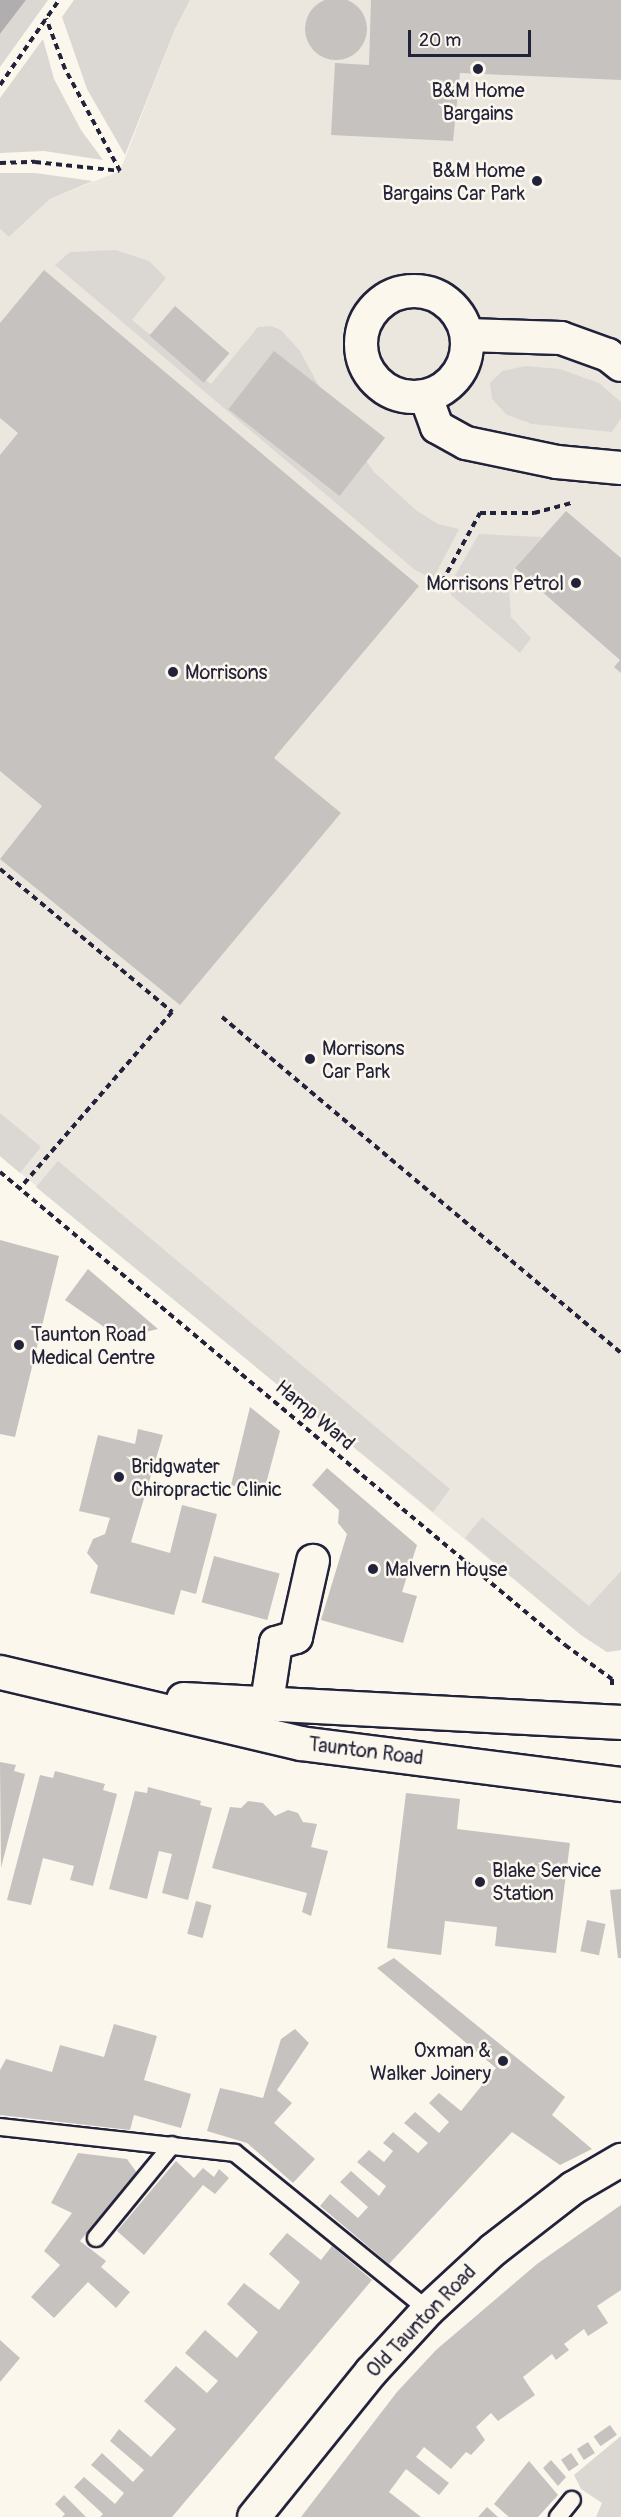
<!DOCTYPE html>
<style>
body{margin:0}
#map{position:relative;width:621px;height:2517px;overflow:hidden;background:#fbf7ec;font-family:Pangolin,sans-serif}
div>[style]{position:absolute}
.built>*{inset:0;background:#ebe7df}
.green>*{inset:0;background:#dbd8d3}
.water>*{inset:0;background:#b1aeb0}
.building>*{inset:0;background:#c6c2c0;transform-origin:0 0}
.round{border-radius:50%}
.path>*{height:4px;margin-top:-2px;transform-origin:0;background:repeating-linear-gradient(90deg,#22223b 0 6px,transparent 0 10.5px)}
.roads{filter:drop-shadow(2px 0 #22223b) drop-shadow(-2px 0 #22223b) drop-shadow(0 2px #22223b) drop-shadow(0 -2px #22223b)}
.lane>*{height:16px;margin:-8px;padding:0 8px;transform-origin:8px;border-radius:8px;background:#fbf7ec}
.street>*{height:32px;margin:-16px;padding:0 16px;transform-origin:16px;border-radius:16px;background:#fbf7ec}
.street>.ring{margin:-16px;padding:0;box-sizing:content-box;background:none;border:32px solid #fbf7ec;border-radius:50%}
.primary>*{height:33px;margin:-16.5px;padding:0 16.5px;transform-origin:16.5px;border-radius:16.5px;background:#fbf7ec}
.dots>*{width:16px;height:16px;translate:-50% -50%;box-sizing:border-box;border:3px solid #fbf7ec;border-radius:50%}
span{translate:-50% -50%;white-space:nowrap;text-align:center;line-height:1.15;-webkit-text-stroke:5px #fbf7ec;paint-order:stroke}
.poi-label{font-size:20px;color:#22223b}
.right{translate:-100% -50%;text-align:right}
.left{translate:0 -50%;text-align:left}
.street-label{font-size:20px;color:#22223b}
.scale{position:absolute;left:408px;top:30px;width:123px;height:27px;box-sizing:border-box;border:3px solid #22223b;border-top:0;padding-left:8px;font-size:18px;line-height:21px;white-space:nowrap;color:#22223b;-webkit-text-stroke:4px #fbf7ec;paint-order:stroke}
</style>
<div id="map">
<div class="built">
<i style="clip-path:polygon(190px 0,621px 0,621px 1650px,607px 1652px,581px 1635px,0 1156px,0 229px,9px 237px,50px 199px,120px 171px,175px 29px)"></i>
</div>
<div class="green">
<i style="clip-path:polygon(26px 0,48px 0,0 67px,0 34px)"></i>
<i style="clip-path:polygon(74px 0,190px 0,175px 29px,125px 155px,87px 89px,62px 17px)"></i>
<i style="clip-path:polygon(43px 39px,54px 79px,81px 130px,103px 160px,44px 151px,0 153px,0 98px)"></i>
<i style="clip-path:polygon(0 173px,35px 173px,93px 181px,50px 199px,9px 237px,0 229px)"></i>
<i style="clip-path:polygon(116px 250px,149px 261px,166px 278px,132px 320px,211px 384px,258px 327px,271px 326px,281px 330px,300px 351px,339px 423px,374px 472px,417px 511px,438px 524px,459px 529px,433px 579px,415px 570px,55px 265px,70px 252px)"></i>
<i style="clip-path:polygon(526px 366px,560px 369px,599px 383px,621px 402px,621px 418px,612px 432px,532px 424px,507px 415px,492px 399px,490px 383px,502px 371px)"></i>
<i style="clip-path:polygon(479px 534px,542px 537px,515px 568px,509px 588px,511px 617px,531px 638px,520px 653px,451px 595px,450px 584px)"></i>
<i style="clip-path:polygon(0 1113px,41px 1147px,20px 1173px,0 1156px)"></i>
<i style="clip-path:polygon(58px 1161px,450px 1489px,433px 1512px,36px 1187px)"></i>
<i style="clip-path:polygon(482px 1517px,589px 1606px,621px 1571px,621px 1650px,607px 1652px,581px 1635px,465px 1538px)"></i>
<i style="clip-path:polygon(621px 2436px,621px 2517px,596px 2517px,602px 2503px,581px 2489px,574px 2475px)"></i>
</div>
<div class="water">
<i style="clip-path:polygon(0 0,26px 0,0 34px)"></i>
</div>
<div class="building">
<i class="round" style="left:305px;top:-2px;width:62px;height:62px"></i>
<i style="clip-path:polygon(371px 0,621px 0,621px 80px,460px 73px,453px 141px,331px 135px,335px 63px,369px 65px)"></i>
<i style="clip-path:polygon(44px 270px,419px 586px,274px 758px,341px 813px,180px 1005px,0 859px,42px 806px,0 771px,0 455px,18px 433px,0 418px,0 323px)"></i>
<i style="left:175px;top:306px;width:72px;height:39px;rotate:41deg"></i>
<i style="left:274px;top:351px;width:141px;height:74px;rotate:38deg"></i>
<i style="clip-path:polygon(566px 511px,621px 558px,621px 673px,614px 667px,620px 660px,515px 568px)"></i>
<i style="clip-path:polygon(0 1240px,59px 1256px,15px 1437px,0 1434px)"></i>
<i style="clip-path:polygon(88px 1269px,158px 1329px,120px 1338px,65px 1300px)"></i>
<i style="clip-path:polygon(250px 1407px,280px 1431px,263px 1495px,231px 1485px)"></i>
<i style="clip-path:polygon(138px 1429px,163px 1435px,131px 1542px,170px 1553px,182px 1505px,217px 1514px,196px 1594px,181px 1590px,174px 1615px,90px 1593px,98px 1566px,87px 1553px,93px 1539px,105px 1534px,110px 1518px,79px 1511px,98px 1435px,135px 1444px)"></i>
<i style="clip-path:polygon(327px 1468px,417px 1545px,402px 1592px,417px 1596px,403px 1643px,321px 1620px,347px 1534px,338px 1523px,339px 1510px,312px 1485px)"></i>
<i style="left:214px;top:1556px;width:68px;height:48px;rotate:15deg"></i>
<i style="clip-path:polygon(0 1762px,16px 1765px,14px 1771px,25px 1774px,1px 1868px)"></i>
<i style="clip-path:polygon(55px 1771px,105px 1784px,103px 1790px,117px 1794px,93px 1886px,70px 1880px,74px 1866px,43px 1858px,31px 1905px,7px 1900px,40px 1775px,53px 1778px)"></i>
<i style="clip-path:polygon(148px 1787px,201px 1801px,200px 1805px,212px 1808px,188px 1900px,162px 1893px,172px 1854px,159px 1851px,147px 1899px,109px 1889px,135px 1791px,147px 1793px)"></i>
<i style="clip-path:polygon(406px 1793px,460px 1799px,457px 1829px,570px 1843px,556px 1953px,495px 1946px,497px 1927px,445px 1921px,441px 1955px,387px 1948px)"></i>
<i style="clip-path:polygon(248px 1801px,263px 1803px,275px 1816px,288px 1810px,298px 1813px,303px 1822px,317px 1824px,311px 1847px,328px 1851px,311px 1916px,302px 1912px,307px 1893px,212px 1868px,230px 1807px,241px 1808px)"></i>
<i style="clip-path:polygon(621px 1889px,621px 1958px,618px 1958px,610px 1890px)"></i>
<i style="left:196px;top:1901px;width:16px;height:34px;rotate:15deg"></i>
<i style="left:587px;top:1920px;width:19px;height:32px;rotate:12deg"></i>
<i style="clip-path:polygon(394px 1958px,565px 2097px,552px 2115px,592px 2149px,560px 2165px,512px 2132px,389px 2264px,320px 2206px,330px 2194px,358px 2218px,368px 2207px,340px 2182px,351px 2171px,379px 2196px,386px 2186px,357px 2162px,369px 2150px,384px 2162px,393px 2151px,383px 2143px,393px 2132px,418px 2153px,428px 2143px,404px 2123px,415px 2112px,439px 2133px,449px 2122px,429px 2103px,439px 2093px,461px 2111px,496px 2068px,377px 1968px)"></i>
<i style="clip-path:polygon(114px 2024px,157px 2036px,144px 2080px,191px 2094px,181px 2128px,134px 2115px,130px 2130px,0 2115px,0 2070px,6px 2059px,52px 2072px,60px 2045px,104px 2057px)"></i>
<i style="clip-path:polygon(295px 2029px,309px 2043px,277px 2090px,292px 2103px,274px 2123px,315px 2159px,293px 2183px,247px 2143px,207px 2131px,220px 2088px,263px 2098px,281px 2039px)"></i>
<i style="clip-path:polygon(78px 2153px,127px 2159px,137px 2173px,80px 2241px,106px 2261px,101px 2267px,130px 2292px,116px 2308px,88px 2282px,54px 2318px,31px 2297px,60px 2265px,44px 2251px,72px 2213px,51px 2203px)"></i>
<i style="clip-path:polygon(176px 2161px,194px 2178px,203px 2168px,214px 2177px,219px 2169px,229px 2178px,215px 2194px,203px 2185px,144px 2255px,117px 2231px)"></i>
<i style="clip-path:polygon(621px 2205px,621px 2290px,597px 2306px,608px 2323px,588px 2336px,584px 2329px,564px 2344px,569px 2350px,556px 2360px,552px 2354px,523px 2377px,535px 2395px,498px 2421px,491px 2413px,476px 2427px,485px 2440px,471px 2455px,466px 2452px,451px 2469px,424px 2447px,416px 2457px,449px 2483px,439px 2495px,406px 2469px,389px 2492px,421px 2517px,301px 2517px,397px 2392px,436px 2350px,537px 2264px)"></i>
<i style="clip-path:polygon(287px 2233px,321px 2260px,332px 2246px,372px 2280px,172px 2517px,100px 2517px,103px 2514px,74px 2487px,84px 2477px,115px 2504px,124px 2493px,91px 2465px,102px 2453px,133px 2482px,144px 2470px,110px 2441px,119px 2429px,151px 2457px,176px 2429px,144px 2401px,176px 2366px,207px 2393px,218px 2381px,185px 2353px,205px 2330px,237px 2358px,258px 2332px,227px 2304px,244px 2283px,279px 2310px,300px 2282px,269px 2254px)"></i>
<i style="clip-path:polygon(0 2340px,20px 2358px,0 2382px)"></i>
<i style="left:610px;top:2425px;width:12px;height:20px;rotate:55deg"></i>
<i style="left:588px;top:2442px;width:13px;height:13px;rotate:58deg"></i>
<i style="left:571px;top:2453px;width:14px;height:12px;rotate:56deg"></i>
<i style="clip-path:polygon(551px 2460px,566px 2477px,558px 2486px,543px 2468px)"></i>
<i style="clip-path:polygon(529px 2461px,558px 2495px,538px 2517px,509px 2517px,494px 2504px)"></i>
<i style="clip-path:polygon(64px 2495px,86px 2517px,62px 2517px,65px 2514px,55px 2504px)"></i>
<i style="clip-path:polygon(487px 2507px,498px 2517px,478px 2517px)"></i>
</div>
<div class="path">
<i style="left:0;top:85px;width:103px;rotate:-55.2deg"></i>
<i style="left:0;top:163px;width:35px;rotate:-2deg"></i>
<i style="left:35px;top:162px;width:85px;rotate:6deg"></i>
<i style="left:120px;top:171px;width:116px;rotate:-118.3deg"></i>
<i style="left:65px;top:69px;width:54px;rotate:-110.4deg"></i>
<i style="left:437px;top:591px;width:89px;rotate:-61.1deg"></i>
<i style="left:480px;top:513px;width:54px"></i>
<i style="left:534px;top:513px;width:39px;rotate:-15deg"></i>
<i style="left:0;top:869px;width:224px;rotate:39.7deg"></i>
<i style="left:172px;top:1012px;width:233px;rotate:130.8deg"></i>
<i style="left:222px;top:1017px;width:522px;rotate:40.1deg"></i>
<i style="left:0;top:1172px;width:737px;rotate:39.93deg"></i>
<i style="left:565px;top:1645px;width:58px;rotate:35.9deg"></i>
<i style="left:612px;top:1679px;width:6px;rotate:90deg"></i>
</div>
<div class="roads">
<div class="lane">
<i style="left:0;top:2127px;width:236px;rotate:6.3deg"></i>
<i style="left:235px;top:2153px;width:249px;rotate:39.1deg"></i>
<i style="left:96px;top:2238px;width:120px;rotate:-50.7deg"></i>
<i style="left:558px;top:2517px;width:22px;rotate:-51deg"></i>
</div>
<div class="street">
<i class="ring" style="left:361px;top:291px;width:74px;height:74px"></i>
<i style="left:467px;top:335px;width:94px;rotate:1.8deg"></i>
<i style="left:561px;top:338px;width:50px;rotate:19.9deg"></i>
<i style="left:608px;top:355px;width:16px;rotate:38deg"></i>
<i style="left:426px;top:397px;width:32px;rotate:70deg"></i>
<i style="left:437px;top:427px;width:33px;rotate:29deg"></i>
<i style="left:466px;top:443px;width:93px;rotate:11.8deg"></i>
<i style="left:557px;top:462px;width:64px;rotate:5.4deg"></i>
<i style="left:267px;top:1702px;width:60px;rotate:-81.3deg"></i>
<i style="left:276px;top:1643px;width:21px;rotate:-17deg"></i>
<i style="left:296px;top:1637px;width:78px;rotate:-77.4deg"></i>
<i style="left:254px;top:2517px;width:186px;rotate:-51.1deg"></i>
<i style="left:371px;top:2372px;width:84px;rotate:-47.4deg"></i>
<i style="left:428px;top:2310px;width:88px;rotate:-42.7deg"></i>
<i style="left:493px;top:2250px;width:101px;rotate:-37.8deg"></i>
<i style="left:573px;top:2188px;width:56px;rotate:-30.3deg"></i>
</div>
<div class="primary">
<i style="left:0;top:1672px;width:308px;rotate:13.3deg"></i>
<i style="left:300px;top:1743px;width:324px;rotate:7.3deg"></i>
<i style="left:183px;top:1699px;width:439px;rotate:3deg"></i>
</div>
</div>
<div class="dots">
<i style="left:478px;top:69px;background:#22223b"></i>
<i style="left:537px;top:181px;background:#22223b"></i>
<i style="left:576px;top:583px;background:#22223b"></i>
<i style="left:173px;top:672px;background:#22223b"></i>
<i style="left:310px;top:1059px;background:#22223b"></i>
<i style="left:19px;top:1345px;background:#22223b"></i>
<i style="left:119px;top:1477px;background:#22223b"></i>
<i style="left:373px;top:1569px;background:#22223b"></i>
<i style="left:480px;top:1882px;background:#22223b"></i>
<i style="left:503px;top:2061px;background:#22223b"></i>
</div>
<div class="poi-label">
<span style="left:478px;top:102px">B&amp;M Home<br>Bargains</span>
<span class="right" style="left:525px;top:182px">B&amp;M Home<br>Bargains Car Park</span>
<span class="right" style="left:564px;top:583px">Morrisons Petrol</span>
<span class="left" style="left:185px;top:672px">Morrisons</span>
<span class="left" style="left:322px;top:1060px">Morrisons<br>Car Park</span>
<span class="left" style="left:31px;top:1346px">Taunton Road<br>Medical Centre</span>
<span class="left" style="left:131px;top:1478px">Bridgwater<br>Chiropractic Clinic</span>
<span class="left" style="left:385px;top:1569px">Malvern House</span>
<span class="left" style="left:492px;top:1882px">Blake Service<br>Station</span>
<span class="right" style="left:491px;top:2062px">Oxman &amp;<br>Walker Joinery</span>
</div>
<div class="street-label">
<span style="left:315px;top:1415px;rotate:40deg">Hamp Ward</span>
<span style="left:366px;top:1751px;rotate:7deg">Taunton Road</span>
<span style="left:421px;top:2321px;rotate:-46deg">Old Taunton Road</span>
</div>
<div class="scale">20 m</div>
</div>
